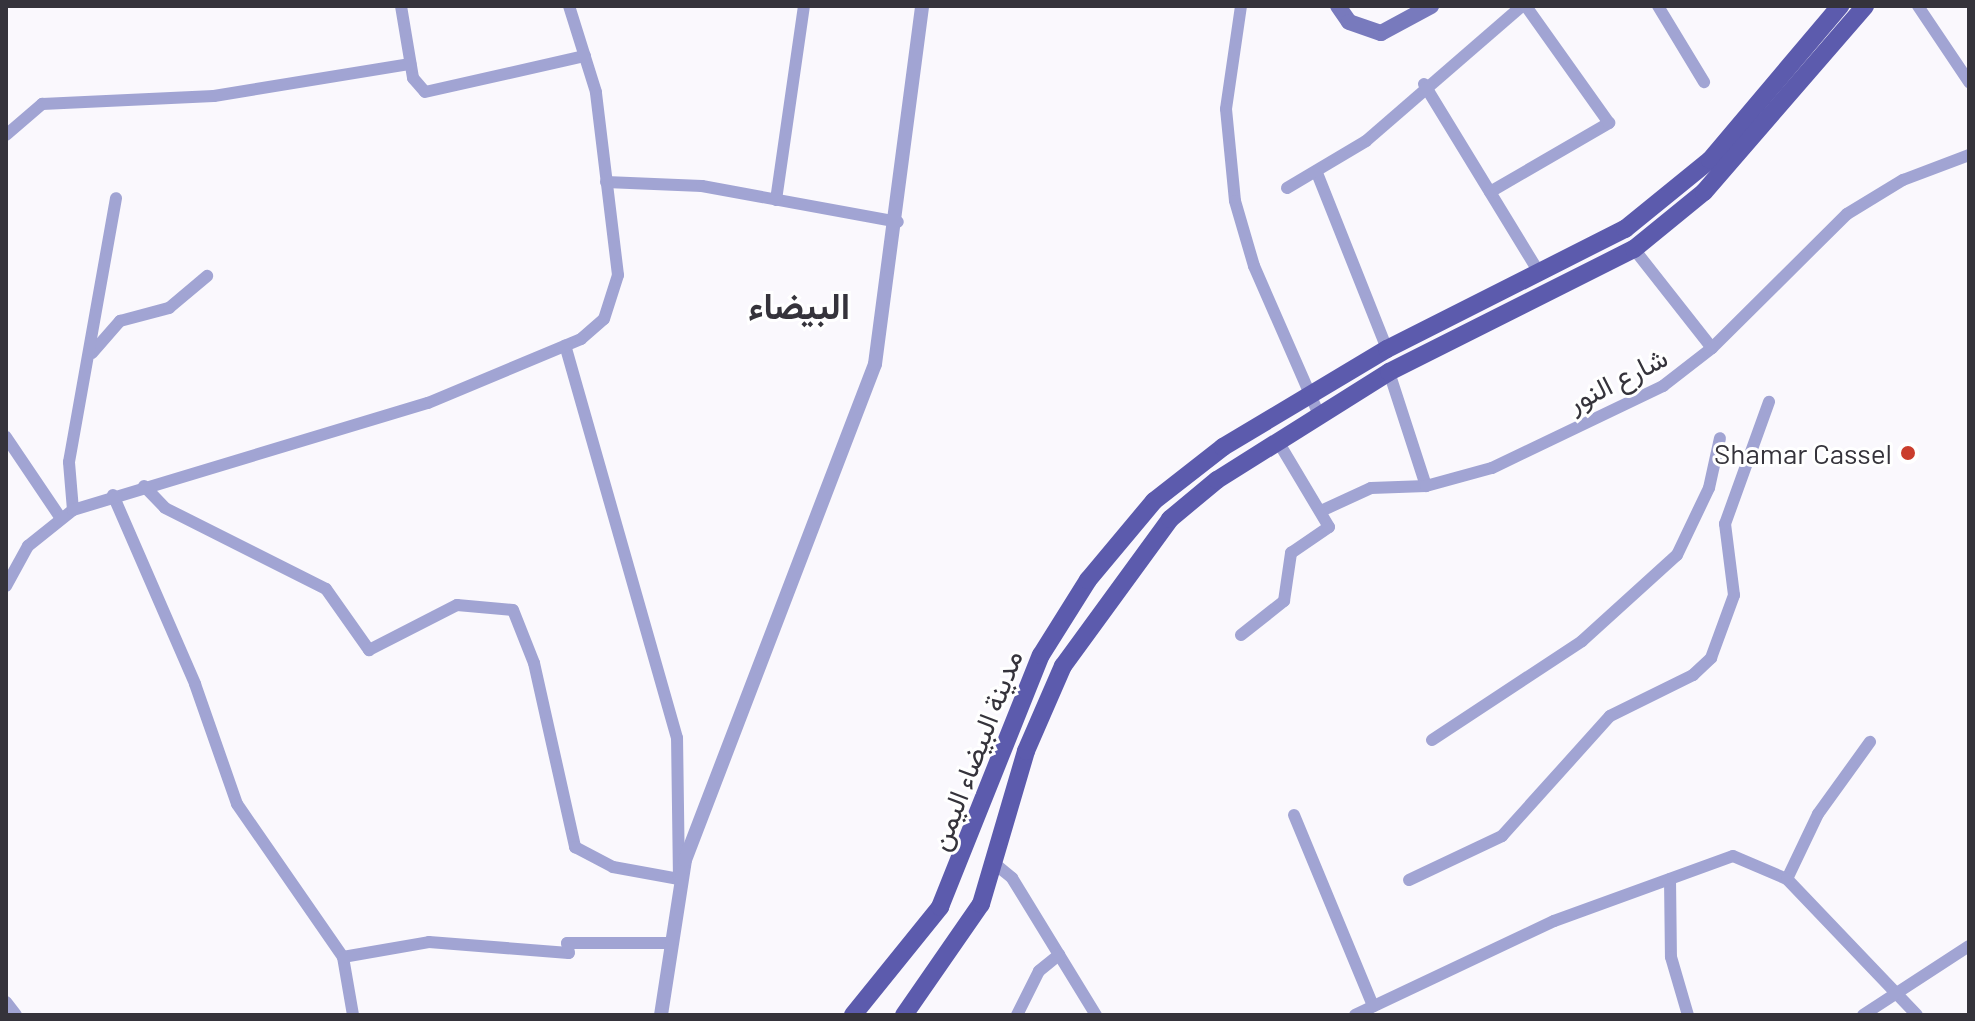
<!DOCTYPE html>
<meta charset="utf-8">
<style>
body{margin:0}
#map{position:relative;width:1975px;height:1021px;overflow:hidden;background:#faf8fd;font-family:Barlow,Vazirmatn,sans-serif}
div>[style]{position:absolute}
.minor>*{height:12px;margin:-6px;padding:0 6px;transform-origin:6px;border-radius:6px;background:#a1a4d3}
.tertiary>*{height:14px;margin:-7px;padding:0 7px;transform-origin:7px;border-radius:7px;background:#a1a4d3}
.secondary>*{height:16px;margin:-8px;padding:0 8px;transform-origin:8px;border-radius:8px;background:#787abd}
.primary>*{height:18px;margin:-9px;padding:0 9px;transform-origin:9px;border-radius:9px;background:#5c5bad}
.dots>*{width:22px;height:22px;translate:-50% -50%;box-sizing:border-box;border:4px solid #fff;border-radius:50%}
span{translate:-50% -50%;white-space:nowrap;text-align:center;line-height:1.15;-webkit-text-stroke:6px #fff;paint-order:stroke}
.street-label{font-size:28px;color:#35333b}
.poi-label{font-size:28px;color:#35333b}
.right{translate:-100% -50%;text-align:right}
.district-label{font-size:36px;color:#35333b;font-weight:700}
.frame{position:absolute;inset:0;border:8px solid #35333b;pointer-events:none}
</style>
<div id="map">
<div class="minor">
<i style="left:401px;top:6px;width:73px;rotate:80.5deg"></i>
<i style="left:413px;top:78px;width:18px;rotate:49deg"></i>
<i style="left:425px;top:92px;width:164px;rotate:-12.7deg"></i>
<i style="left:1241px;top:6px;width:104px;rotate:98.3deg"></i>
<i style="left:1226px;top:109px;width:92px;rotate:84.4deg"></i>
<i style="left:1235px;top:201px;width:68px;rotate:73.7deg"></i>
<i style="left:1254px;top:266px;width:163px;rotate:66.4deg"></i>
<i style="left:1658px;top:6px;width:89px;rotate:58.8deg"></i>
<i style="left:1918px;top:6px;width:92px;rotate:56.1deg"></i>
<i style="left:1424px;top:84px;width:219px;rotate:58.6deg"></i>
<i style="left:6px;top:135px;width:48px;rotate:-40.7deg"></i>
<i style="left:42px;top:104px;width:172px;rotate:-2.7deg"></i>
<i style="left:214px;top:96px;width:199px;rotate:-9.3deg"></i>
<i style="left:1317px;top:173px;width:189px;rotate:68.3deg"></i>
<i style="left:606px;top:182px;width:96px;rotate:2.4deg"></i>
<i style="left:702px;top:186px;width:199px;rotate:10.4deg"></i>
<i style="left:1287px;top:188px;width:92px;rotate:-30.7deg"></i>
<i style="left:1366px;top:141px;width:206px;rotate:-40.9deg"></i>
<i style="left:1490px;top:192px;width:138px;rotate:-30.1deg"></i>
<i style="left:1609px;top:123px;width:143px;rotate:-125.4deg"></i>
<i style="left:776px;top:200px;width:196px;rotate:-81.8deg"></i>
<i style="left:1634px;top:249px;width:126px;rotate:51.8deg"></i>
<i style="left:92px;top:353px;width:43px;rotate:-48.8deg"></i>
<i style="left:120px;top:321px;width:51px;rotate:-14.9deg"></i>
<i style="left:169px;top:308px;width:50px;rotate:-40.1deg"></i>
<i style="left:1389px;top:372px;width:120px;rotate:72deg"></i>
<i style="left:6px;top:437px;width:97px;rotate:56deg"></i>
<i style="left:144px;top:486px;width:30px;rotate:46deg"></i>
<i style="left:165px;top:508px;width:180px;rotate:26.7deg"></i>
<i style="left:326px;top:589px;width:75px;rotate:54.8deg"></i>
<i style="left:369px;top:650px;width:99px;rotate:-27.1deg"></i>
<i style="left:457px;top:605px;width:56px;rotate:5.1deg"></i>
<i style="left:513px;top:610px;width:57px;rotate:68.4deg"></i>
<i style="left:534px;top:663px;width:189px;rotate:77.4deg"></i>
<i style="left:575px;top:847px;width:43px;rotate:27.8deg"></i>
<i style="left:613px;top:867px;width:67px;rotate:10.3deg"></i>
<i style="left:679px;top:879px;width:141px;rotate:-90.8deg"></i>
<i style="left:677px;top:738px;width:408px;rotate:-105.9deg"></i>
<i style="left:113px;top:495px;width:206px;rotate:66.5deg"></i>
<i style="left:195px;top:684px;width:127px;rotate:70.7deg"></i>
<i style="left:237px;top:804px;width:186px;rotate:55.3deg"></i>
<i style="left:343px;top:957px;width:59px;rotate:80.2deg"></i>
<i style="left:73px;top:510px;width:48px;rotate:-94.8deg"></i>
<i style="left:69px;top:462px;width:268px;rotate:-79.9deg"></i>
<i style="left:1321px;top:511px;width:55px;rotate:-24.7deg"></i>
<i style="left:1371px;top:488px;width:55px;rotate:-2.1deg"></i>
<i style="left:1426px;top:486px;width:68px;rotate:-15.3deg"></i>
<i style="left:1492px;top:468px;width:190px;rotate:-25.6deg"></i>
<i style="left:1663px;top:386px;width:62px;rotate:-37.8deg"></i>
<i style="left:1712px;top:348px;width:190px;rotate:-44.8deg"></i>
<i style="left:1847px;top:214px;width:66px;rotate:-31.3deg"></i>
<i style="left:1903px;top:180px;width:71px;rotate:-20.7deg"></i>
<i style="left:6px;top:586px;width:46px;rotate:-61.2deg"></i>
<i style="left:28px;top:546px;width:58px;rotate:-38.7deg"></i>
<i style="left:73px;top:510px;width:371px;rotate:-16.8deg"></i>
<i style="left:428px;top:403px;width:166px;rotate:-22.7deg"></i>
<i style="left:581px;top:339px;width:30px;rotate:-41deg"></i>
<i style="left:604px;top:319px;width:46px;rotate:-72.3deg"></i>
<i style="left:618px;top:275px;width:184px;rotate:-96.9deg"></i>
<i style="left:596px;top:92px;width:90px;rotate:-107.4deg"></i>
<i style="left:1241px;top:635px;width:55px;rotate:-38.3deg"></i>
<i style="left:1284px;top:601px;width:49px;rotate:-81.7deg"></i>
<i style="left:1291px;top:553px;width:46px;rotate:-34.4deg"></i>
<i style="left:1329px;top:527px;width:98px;rotate:-120.8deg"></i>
<i style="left:1432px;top:740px;width:180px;rotate:-33.4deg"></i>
<i style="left:1582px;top:641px;width:128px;rotate:-42.2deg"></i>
<i style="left:1677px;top:555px;width:74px;rotate:-64.5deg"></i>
<i style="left:1709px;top:488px;width:51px;rotate:-77.6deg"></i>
<i style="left:1294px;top:815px;width:207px;rotate:67.5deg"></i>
<i style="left:995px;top:864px;width:22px;rotate:39deg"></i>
<i style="left:1012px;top:878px;width:161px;rotate:58.5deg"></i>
<i style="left:1670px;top:879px;width:78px;rotate:89.3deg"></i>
<i style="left:1671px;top:957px;width:60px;rotate:73.7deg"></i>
<i style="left:1787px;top:879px;width:72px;rotate:-64.5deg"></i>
<i style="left:1818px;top:814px;width:89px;rotate:-54.2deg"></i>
<i style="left:1409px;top:880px;width:103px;rotate:-25.3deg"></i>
<i style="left:1502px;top:836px;width:161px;rotate:-48deg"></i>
<i style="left:1610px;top:716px;width:93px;rotate:-26.3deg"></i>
<i style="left:1693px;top:675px;width:25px;rotate:-43deg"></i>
<i style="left:1711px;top:658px;width:67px;rotate:-69.9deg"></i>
<i style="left:1734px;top:595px;width:72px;rotate:-97.2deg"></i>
<i style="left:1725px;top:524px;width:130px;rotate:-70.2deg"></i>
<i style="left:343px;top:957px;width:87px;rotate:-9.9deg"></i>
<i style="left:429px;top:942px;width:140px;rotate:4.5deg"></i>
<i style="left:569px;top:953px;width:10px;rotate:-101deg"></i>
<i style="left:567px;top:943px;width:103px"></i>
<i style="left:6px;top:1002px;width:16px;rotate:52deg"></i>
<i style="left:1017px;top:1015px;width:49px;rotate:-63.4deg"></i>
<i style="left:1039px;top:971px;width:26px;rotate:-39deg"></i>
<i style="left:1355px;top:1015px;width:220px;rotate:-25.3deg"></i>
<i style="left:1554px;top:921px;width:190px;rotate:-20deg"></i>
<i style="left:1733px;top:856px;width:59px;rotate:23.1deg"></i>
<i style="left:1787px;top:879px;width:188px;rotate:46.3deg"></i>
<i style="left:1863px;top:1015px;width:126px;rotate:-33.1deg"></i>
</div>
<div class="tertiary">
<i style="left:661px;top:1015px;width:157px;rotate:-81.2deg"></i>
<i style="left:685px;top:860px;width:531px;rotate:-69.04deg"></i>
<i style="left:875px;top:364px;width:361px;rotate:-82.5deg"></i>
</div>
<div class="secondary">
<i style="left:1338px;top:6px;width:19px;rotate:55deg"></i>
<i style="left:1349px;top:22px;width:34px;rotate:19deg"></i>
<i style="left:1381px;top:33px;width:57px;rotate:-28.4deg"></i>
</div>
<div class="primary">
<i style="left:853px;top:1015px;width:139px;rotate:-51.1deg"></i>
<i style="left:940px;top:907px;width:271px;rotate:-68.2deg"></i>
<i style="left:1041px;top:655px;width:89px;rotate:-57.9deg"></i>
<i style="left:1088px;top:580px;width:103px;rotate:-50.1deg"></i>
<i style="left:1154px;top:501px;width:88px;rotate:-38deg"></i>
<i style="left:1223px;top:447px;width:191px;rotate:-30.9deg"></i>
<i style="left:1387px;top:349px;width:267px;rotate:-26.8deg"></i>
<i style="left:1625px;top:229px;width:109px;rotate:-39.1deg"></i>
<i style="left:1710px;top:160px;width:202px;rotate:-49.8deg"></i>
<i style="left:904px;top:1015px;width:135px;rotate:-55.3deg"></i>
<i style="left:981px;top:904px;width:159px;rotate:-73.6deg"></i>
<i style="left:1026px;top:751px;width:93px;rotate:-66.5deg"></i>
<i style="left:1063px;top:666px;width:182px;rotate:-53.9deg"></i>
<i style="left:1170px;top:519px;width:61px;rotate:-39.7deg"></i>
<i style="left:1217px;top:480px;width:203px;rotate:-32.1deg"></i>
<i style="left:1389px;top:372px;width:274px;rotate:-26.7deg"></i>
<i style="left:1634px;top:249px;width:90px;rotate:-39.2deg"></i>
<i style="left:1704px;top:192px;width:246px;rotate:-49.1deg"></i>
</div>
<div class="dots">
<i style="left:1908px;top:453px;background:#ca3d2d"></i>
</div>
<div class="street-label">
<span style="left:1617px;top:379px;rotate:-27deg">شارع النور</span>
<span style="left:975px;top:750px;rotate:-69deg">مدينة البيضاء اليمن</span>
</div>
<div class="poi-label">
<span class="right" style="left:1892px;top:453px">Shamar Cassel</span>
</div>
<div class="district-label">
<span style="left:799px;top:305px">البيضاء</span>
</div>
<div class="frame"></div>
</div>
